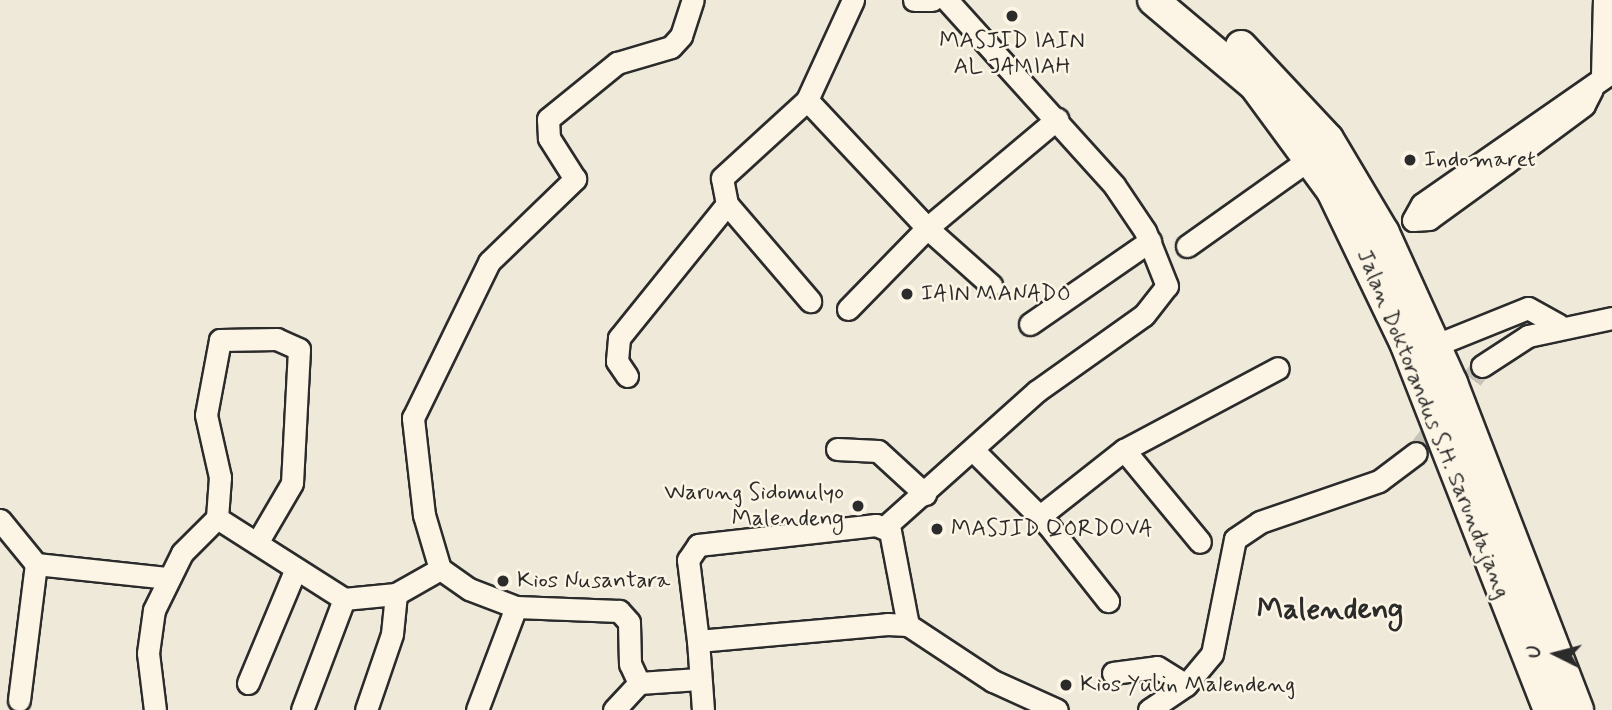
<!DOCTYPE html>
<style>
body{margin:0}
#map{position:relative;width:1612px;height:710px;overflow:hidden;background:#efe9da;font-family:Mynerve,sans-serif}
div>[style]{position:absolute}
.minor-tunnel>*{height:21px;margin-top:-10.5px;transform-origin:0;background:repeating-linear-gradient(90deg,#c8c3b7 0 21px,transparent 0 31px)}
.roads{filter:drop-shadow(2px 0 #2b2b2b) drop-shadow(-2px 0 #2b2b2b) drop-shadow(0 2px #2b2b2b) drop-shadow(0 -2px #2b2b2b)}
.minor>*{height:21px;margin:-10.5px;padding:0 10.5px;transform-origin:10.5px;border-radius:10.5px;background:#fcf5e5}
.highway>*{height:30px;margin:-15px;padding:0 15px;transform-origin:15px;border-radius:15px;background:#fcf5e5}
.dots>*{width:19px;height:19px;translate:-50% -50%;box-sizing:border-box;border:4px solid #fcf5e5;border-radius:50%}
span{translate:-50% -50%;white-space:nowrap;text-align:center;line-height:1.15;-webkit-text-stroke:5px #fcf5e5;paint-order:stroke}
.poi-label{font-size:23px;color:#2b2b2b}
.left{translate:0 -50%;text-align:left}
.right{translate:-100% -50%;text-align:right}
.street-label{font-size:23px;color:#2b2b2b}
.district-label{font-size:30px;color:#2b2b2b;font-weight:700}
.north{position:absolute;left:1521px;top:619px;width:70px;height:70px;-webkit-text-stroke:5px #fcf5e5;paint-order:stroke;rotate:276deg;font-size:19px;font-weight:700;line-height:28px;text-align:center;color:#2b2b2b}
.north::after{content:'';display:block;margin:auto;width:24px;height:32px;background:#2b2b2b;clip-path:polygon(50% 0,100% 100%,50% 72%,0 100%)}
</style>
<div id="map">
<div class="minor-tunnel">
<i style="left:1416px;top:453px;width:109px;rotate:-52.8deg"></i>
</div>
<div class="roads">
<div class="minor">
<i style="left:853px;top:0;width:110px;rotate:114.7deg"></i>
<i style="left:807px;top:100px;width:175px;rotate:46.8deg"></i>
<i style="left:927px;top:228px;width:86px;rotate:41.7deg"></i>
<i style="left:914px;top:0;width:18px"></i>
<i style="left:1602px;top:75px;width:75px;rotate:-88.5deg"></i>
<i style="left:1592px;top:89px;width:18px;rotate:117deg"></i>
<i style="left:1584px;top:105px;width:97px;rotate:143.4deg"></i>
<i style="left:1506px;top:163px;width:95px;rotate:144deg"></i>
<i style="left:1429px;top:219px;width:16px;rotate:176deg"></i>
<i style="left:1413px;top:220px;width:18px;rotate:-61deg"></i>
<i style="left:1422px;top:204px;width:231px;rotate:-34.8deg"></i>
<i style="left:727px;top:204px;width:128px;rotate:49.4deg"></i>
<i style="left:1187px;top:246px;width:152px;rotate:-35.4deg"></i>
<i style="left:848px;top:309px;width:113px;rotate:-45.7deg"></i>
<i style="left:927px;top:228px;width:170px;rotate:-40deg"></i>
<i style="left:1030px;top:324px;width:146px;rotate:-34.7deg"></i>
<i style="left:1436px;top:345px;width:99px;rotate:-21.9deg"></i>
<i style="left:1528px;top:308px;width:35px;rotate:29deg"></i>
<i style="left:1482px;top:366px;width:55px;rotate:-33.1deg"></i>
<i style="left:1528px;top:336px;width:86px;rotate:-12.1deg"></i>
<i style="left:627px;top:376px;width:18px;rotate:-124deg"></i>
<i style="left:617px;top:361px;width:23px;rotate:-85deg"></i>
<i style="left:619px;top:338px;width:172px;rotate:-51.1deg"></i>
<i style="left:727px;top:204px;width:26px;rotate:-101deg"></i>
<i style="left:722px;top:178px;width:115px;rotate:-42.5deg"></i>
<i style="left:837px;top:449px;width:41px;rotate:2.8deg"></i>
<i style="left:878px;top:451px;width:64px;rotate:42.5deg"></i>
<i style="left:1124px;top:450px;width:119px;rotate:50.4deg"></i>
<i style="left:974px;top:451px;width:105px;rotate:45deg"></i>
<i style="left:1048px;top:525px;width:97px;rotate:51.7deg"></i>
<i style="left:1040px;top:516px;width:107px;rotate:-38.2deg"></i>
<i style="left:1124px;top:450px;width:174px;rotate:-28deg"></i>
<i style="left:0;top:520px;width:57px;rotate:50.7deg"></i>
<i style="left:36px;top:564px;width:131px;rotate:6.1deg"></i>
<i style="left:886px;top:526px;width:203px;rotate:-41.8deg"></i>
<i style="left:1037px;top:391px;width:131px;rotate:-35.4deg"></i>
<i style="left:1144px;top:315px;width:37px;rotate:-52deg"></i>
<i style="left:1167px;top:286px;width:59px;rotate:-111.8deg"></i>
<i style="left:1145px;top:231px;width:55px;rotate:-124deg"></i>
<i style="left:1114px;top:185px;width:249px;rotate:-132.1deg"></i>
<i style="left:257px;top:543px;width:69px;rotate:-59.7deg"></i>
<i style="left:292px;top:483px;width:134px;rotate:-87deg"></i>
<i style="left:299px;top:349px;width:24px;rotate:-156deg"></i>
<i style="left:277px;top:339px;width:57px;rotate:179deg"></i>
<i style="left:220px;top:340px;width:76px;rotate:100.6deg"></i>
<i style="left:206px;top:415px;width:64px;rotate:77.3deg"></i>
<i style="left:220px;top:477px;width:41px;rotate:94.2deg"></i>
<i style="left:217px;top:518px;width:151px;rotate:32.5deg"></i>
<i style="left:344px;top:599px;width:52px;rotate:-5.5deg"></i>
<i style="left:396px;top:594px;width:51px;rotate:-29.6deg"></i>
<i style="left:698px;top:641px;width:82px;rotate:-97deg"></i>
<i style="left:688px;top:560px;width:18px;rotate:-56deg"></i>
<i style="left:698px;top:545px;width:179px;rotate:-6.4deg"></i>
<i style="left:876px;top:525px;width:15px;rotate:23deg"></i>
<i style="left:890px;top:531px;width:96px;rotate:79.2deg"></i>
<i style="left:1113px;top:673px;width:44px;rotate:-7.8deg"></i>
<i style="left:1157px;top:667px;width:34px;rotate:32deg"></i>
<i style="left:248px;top:683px;width:119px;rotate:-67.3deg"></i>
<i style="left:639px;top:683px;width:21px;rotate:-115deg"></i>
<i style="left:630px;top:664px;width:42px;rotate:-91.4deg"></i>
<i style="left:629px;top:622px;width:15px;rotate:-132deg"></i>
<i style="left:619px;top:611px;width:103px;rotate:-177.8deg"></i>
<i style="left:516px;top:607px;width:50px;rotate:-159deg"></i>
<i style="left:469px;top:589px;width:35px;rotate:-145deg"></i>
<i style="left:440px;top:569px;width:56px;rotate:-106.5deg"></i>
<i style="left:424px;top:515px;width:98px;rotate:-96.5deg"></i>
<i style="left:413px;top:418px;width:174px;rotate:-64deg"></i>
<i style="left:489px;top:262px;width:120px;rotate:-44deg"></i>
<i style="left:575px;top:179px;width:49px;rotate:-122.4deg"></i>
<i style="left:549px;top:138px;width:19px;rotate:-93deg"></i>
<i style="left:548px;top:119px;width:89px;rotate:-39.1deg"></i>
<i style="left:617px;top:63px;width:56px;rotate:-16.5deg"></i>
<i style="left:671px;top:47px;width:15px;rotate:-48deg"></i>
<i style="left:681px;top:36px;width:38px;rotate:-72deg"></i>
<i style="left:19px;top:700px;width:137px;rotate:-82.9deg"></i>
<i style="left:155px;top:710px;width:57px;rotate:-97deg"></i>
<i style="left:148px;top:653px;width:43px;rotate:-82.1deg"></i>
<i style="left:154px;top:610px;width:64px;rotate:-63.8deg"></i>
<i style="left:182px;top:553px;width:49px;rotate:-45deg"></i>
<i style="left:302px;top:710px;width:119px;rotate:-69.3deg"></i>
<i style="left:366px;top:710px;width:80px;rotate:-71.1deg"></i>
<i style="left:392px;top:634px;width:40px;rotate:-84.3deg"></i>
<i style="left:477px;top:710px;width:110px;rotate:-69.3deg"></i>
<i style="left:614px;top:710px;width:37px;rotate:-47deg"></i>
<i style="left:639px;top:683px;width:60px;rotate:-3.8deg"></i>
<i style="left:703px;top:710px;width:69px;rotate:-94.1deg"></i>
<i style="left:698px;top:641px;width:190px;rotate:-5.1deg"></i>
<i style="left:887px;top:624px;width:21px;rotate:3deg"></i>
<i style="left:908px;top:625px;width:102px;rotate:33.4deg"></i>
<i style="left:993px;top:681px;width:70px;rotate:24.4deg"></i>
<i style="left:1149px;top:710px;width:45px;rotate:-34deg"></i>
<i style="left:1186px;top:685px;width:40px;rotate:-50deg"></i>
<i style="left:1212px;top:654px;width:117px;rotate:-78.7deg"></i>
<i style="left:1235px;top:539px;width:30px;rotate:-34deg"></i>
<i style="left:1260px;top:522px;width:126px;rotate:-19deg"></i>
<i style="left:1379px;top:481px;width:46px;rotate:-37.1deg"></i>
</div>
<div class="highway">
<i style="left:1153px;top:0;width:133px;rotate:40.1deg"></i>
<i style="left:1255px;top:86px;width:130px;rotate:53.7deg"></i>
<i style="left:1332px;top:191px;width:171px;rotate:64.3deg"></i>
<i style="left:1406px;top:345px;width:392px;rotate:68.6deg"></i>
<i style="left:1241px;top:46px;width:127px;rotate:46.9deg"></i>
<i style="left:1328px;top:139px;width:109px;rotate:59.2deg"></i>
<i style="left:1384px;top:233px;width:165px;rotate:65.6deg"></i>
<i style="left:1452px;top:383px;width:350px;rotate:68.9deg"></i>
</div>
</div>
<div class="dots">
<i style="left:1012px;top:16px;background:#2b2b2b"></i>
<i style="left:1410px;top:160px;background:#2b2b2b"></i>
<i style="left:907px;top:294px;background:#2b2b2b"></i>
<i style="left:858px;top:506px;background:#2b2b2b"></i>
<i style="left:937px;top:529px;background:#2b2b2b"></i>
<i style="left:503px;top:581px;background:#2b2b2b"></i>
<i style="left:1066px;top:685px;background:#2b2b2b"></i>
</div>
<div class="poi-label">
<span style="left:1012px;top:54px">MASJID IAIN<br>AL JAMIAH</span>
<span class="left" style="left:1424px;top:160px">Indomaret</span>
<span class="left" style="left:921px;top:294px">IAIN MANADO</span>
<span class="right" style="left:844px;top:506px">Warung Sidomulyo<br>Malendeng</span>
<span class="left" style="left:951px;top:529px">MASJID QORDOVA</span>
<span class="left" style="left:517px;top:581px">Kios Nusantara</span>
<span class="left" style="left:1080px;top:685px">Kios Yulin Malendeng</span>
</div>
<div class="street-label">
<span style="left:1433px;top:424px;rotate:68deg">Jalan Doktorandus S.H. Sarundajang</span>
</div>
<div class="district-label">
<span style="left:1330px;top:610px">Malendeng</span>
</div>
<div class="north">U</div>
</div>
